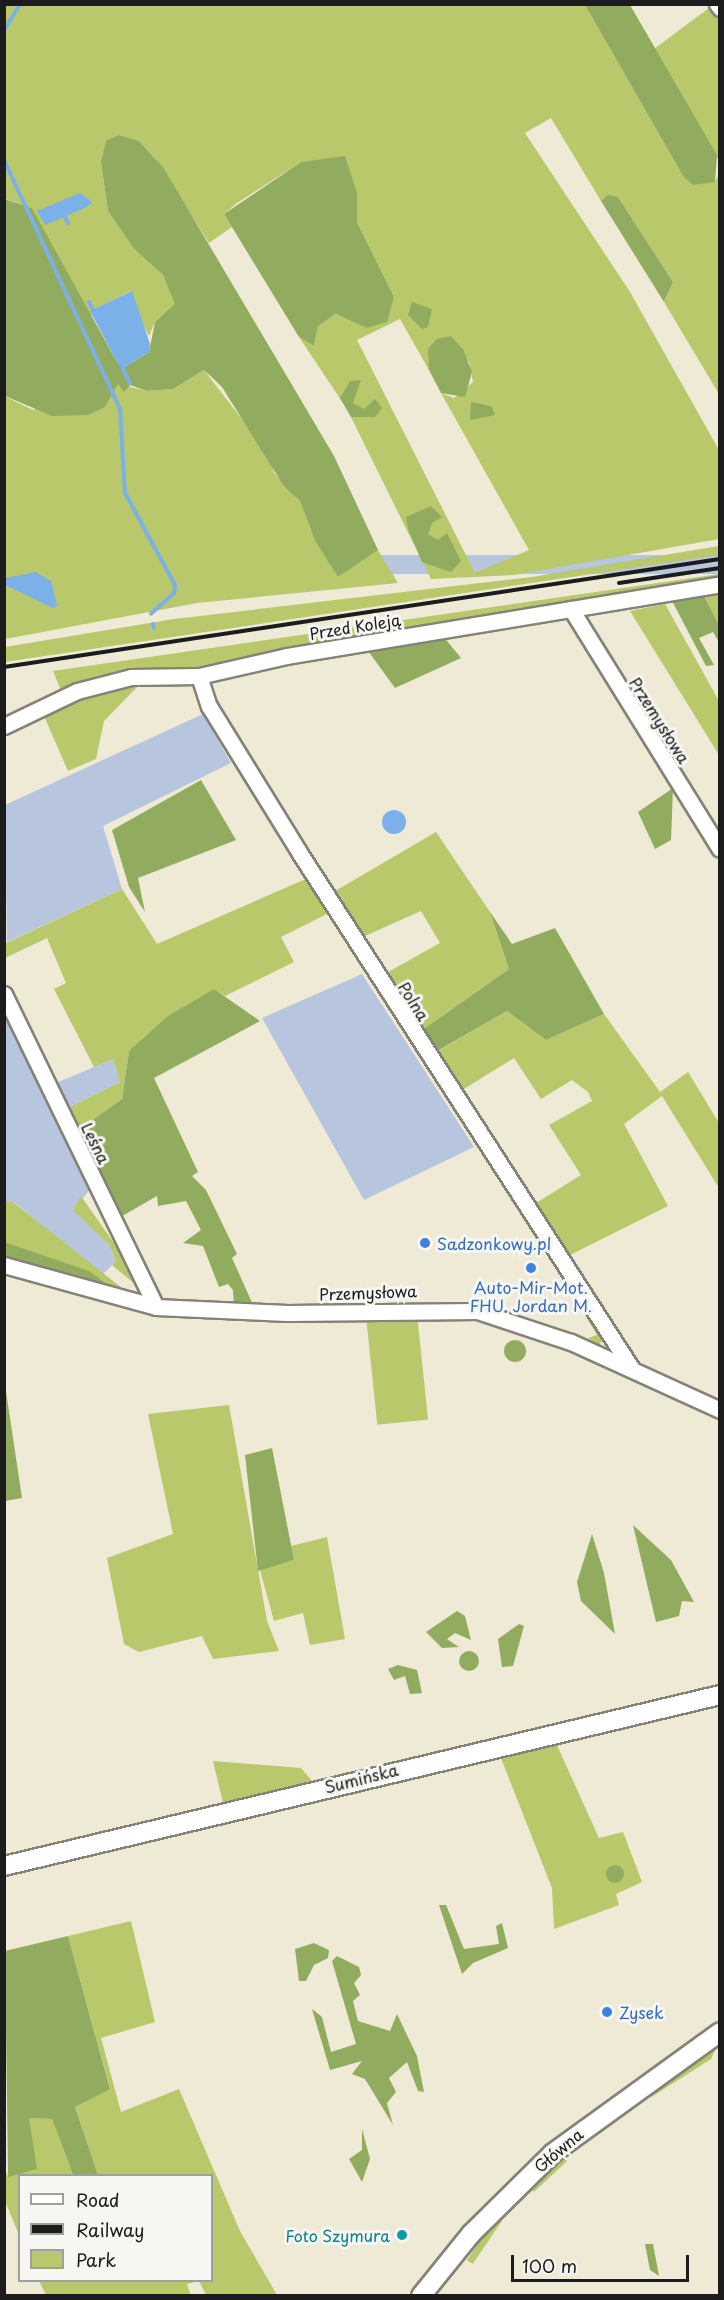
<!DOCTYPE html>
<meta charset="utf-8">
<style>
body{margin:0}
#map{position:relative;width:724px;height:2300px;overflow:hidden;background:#eeead5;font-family:"Playpen Sans",sans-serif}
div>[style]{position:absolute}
.industrial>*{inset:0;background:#b7c5de;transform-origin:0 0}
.green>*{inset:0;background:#b8c86b;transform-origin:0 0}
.forest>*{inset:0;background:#92ac5f}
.round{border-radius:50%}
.water>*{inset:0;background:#7bb0e9}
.stream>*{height:4px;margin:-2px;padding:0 2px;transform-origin:2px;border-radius:2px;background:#7bb0e9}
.roads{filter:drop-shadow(2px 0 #858378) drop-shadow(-2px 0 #858378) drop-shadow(0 2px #858378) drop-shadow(0 -2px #858378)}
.minor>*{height:15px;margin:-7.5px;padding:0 7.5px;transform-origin:7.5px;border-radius:7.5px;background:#fff}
.tertiary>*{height:18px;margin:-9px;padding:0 9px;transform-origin:9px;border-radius:9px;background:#fff}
.rail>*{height:4px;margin:-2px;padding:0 2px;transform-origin:2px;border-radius:2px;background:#1c1c1c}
.dots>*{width:16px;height:16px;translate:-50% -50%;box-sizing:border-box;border:3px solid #f6f6f2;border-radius:50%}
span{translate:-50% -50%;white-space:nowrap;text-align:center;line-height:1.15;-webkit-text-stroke:6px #f6f6f2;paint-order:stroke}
.street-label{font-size:16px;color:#1c1c1c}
.shop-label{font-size:16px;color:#366cbe}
.left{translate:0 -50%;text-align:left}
.culture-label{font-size:16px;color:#0d838f}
.right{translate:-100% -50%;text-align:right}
.frame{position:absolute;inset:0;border:6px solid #1c1c1c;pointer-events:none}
.legend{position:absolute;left:18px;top:2174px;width:195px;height:108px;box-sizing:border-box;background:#f6f6f2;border:2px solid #9f9f9c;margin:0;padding:8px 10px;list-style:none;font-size:18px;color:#1c1c1c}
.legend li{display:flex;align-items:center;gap:12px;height:30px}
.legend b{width:30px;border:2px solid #9f9f9c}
.scale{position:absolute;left:511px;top:2255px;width:178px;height:27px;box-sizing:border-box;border:3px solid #1c1c1c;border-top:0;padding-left:8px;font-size:18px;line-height:21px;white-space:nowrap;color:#1c1c1c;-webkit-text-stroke:4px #f6f6f2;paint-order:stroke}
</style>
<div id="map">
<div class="industrial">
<i style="left:719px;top:555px;width:19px;height:722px;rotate:90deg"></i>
<i style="clip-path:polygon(203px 714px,231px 763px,103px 826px,122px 889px,7px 942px,5px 805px)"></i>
<i style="clip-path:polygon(362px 974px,474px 1147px,364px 1200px,262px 1018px)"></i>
<i style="clip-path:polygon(4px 998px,93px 1185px,74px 1210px,109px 1245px,116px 1261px,102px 1275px,14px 1202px,5px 1202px)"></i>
<i style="clip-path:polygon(113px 1059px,120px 1082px,68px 1108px,56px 1083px)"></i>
</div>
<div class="green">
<i style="clip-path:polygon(evenodd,4px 5px,585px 5px,683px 176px,715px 182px,719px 174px,719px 394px,664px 302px,673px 282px,618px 197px,601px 201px,551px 118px,525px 133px,630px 292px,719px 450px,719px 539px,514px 575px,431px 579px,347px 409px,299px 337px,314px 346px,318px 325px,337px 314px,386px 322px,394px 297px,357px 222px,357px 193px,317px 161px,301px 162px,237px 203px,224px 214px,232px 227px,209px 243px,156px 159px,139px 141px,119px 135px,101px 163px,108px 211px,134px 249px,163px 275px,176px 304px,155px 322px,149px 336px,133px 306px,131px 291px,91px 311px,93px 322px,32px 208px,5px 199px,4px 5px,400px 319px,429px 370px,469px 361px,473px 382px,454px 398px,441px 393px,529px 550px,475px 573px,357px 340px,400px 319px)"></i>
<i style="clip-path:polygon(713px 5px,720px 16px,719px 161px,654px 49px)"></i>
<i style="clip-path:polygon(204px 370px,268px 453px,274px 473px,300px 501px,315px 541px,338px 577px,378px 550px,398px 583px,197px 603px,5px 639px,4px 396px,33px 410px,118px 384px,147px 391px,173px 389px)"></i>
<i style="clip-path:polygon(719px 546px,719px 555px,5px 662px,5px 647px,174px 619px,532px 577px)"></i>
<i style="clip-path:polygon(719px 574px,719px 581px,63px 695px,53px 671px)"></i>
<i style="clip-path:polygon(719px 588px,719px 625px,701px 590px)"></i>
<i style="clip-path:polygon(665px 604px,719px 701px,719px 755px,630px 611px)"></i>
<i style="clip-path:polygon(141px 683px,104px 721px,96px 759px,68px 771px,44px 716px,5px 735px,92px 691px)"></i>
<i style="clip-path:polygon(436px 832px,490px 912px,509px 969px,418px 1033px,435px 1053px,507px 1011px,546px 1040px,604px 1014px,660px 1092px,688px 1072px,719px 1123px,719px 1188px,662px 1096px,624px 1124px,668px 1206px,570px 1255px,533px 1205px,581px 1175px,549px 1125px,592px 1101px,588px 1092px,572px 1080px,541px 1099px,514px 1058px,459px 1092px,418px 1033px,381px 976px,440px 943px,421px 911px,358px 939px,330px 894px)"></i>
<i style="clip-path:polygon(308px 878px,329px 913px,281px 937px,294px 962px,225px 996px,214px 989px,129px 1051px,122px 1099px,76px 1132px,68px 1108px,120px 1082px,113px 1059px,94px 1067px,54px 989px,66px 983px,47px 938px,5px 958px,4px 944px,122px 889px,157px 944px)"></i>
<i style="clip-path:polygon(81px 1196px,125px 1259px,142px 1290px,112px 1265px,116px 1261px,109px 1245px,73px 1210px)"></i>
<i style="clip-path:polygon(5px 1202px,13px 1202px,132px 1296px,5px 1259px)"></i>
<i style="clip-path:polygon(522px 1210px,604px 1338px,599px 1345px,588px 1338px,597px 1335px)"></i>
<i style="left:417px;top:1314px;width:106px;height:51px;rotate:84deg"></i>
<i style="clip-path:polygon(229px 1405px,267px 1621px,279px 1651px,213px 1659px,202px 1636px,139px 1652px,124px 1644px,107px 1558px,173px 1534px,148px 1414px)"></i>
<i style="clip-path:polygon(327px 1537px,345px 1639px,310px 1645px,303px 1613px,274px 1621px,260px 1570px,294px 1560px,291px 1546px)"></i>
<i style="clip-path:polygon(555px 1741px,599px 1838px,623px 1832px,642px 1882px,616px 1894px,619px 1905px,554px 1929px,552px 1888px,499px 1753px)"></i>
<i style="clip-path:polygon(213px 1761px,301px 1768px,312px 1781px,223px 1803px)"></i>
<i style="clip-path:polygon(131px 1921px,155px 2022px,101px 2038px,121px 2112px,179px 2089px,240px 2231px,277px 2295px,206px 2295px,199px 2281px,212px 2280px,212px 2176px,98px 2175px,75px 2107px,110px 2088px,68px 1936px)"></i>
<i style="clip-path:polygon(719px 2041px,711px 2059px,650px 2098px,664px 2080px)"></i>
<i style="clip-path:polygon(29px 2118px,52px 2119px,73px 2175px,20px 2176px,19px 2235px,5px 2201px,4px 2165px,8px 2177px)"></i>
<i style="clip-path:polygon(561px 2156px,567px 2161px,534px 2192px,528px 2184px)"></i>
<i style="left:496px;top:2217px;width:7px;height:52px;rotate:34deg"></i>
<i style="clip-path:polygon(39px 2281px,198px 2281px,187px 2284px,191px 2296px,46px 2295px)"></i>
</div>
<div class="forest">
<i style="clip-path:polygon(585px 5px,630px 5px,717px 155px,715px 182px,693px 185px,683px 176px)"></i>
<i style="clip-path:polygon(119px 135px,139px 141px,163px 167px,334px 456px,378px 550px,338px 577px,315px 541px,300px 501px,283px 485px,222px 387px,204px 370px,173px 389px,147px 391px,130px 385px,124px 392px,118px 384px,105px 407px,88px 415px,52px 416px,5px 396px,4px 199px,32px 208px,117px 362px,125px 367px,149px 352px,155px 322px,175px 304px,163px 275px,134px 249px,108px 211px,101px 163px,106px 141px)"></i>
<i style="clip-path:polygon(345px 156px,357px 193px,357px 222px,394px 297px,387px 322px,367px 328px,336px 314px,318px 326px,314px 346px,299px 337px,224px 214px,301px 162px)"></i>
<i style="clip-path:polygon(608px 195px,618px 197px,673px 282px,664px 302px,601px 201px)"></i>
<i style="clip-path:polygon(412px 302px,432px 309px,428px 327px,422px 329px,408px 315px)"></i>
<i style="clip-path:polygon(451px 336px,463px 349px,472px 372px,465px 397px,441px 393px,429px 370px,428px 349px,437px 339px)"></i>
<i style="clip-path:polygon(361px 380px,353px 403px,364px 409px,375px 399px,382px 408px,375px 417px,351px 417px,340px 398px,350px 381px)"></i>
<i style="clip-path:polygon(471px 402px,491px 406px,495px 415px,470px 420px)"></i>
<i style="clip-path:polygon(431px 506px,442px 517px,432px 523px,428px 534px,438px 540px,447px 533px,461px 561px,451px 572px,422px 562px,408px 529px,406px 517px)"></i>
<i style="clip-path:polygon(701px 590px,719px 625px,719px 642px,713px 632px,699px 638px,714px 665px,706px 666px,669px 595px)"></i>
<i style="clip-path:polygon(443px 636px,461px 658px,395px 688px,366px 648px)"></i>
<i style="clip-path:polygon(201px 780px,236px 840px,138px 878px,145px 912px,129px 887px,112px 830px)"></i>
<i style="clip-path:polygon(673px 788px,671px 840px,655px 849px,638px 812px)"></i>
<i style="clip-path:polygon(490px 912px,512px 944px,555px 928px,604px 1014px,546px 1040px,507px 1011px,434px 1053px,418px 1033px,509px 969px)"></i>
<i style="clip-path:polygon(214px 989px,260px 1021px,154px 1078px,198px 1172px,192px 1176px,206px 1190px,237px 1254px,232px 1258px,254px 1307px,235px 1321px,233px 1290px,228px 1284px,219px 1287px,203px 1246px,183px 1243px,201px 1230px,186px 1201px,158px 1206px,157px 1196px,117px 1219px,76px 1132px,122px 1099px,129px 1051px,168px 1016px)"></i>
<i style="clip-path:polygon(4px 1242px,89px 1271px,104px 1282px,101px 1287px,5px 1259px)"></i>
<i class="round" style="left:504px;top:1340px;width:22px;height:22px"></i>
<i style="clip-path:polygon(4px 1378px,22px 1498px,5px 1501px,4px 1501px)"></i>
<i style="clip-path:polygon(272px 1448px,294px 1560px,258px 1571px,245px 1455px)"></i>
<i style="clip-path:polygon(633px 1525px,671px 1560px,694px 1602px,682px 1601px,679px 1616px,656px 1622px)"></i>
<i style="clip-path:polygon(592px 1534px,604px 1573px,615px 1634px,581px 1601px,577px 1582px)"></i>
<i style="clip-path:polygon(457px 1611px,465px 1616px,471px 1640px,455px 1633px,447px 1639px,459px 1647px,442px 1648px,426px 1632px)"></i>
<i style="clip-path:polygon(519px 1624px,524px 1626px,513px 1666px,502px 1667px,498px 1639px)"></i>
<i class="round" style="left:459px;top:1651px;width:20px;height:20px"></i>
<i style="clip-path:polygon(398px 1665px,417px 1670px,422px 1693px,410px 1694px,405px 1676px,394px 1680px,388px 1669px)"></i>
<i class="round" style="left:606px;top:1865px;width:18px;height:18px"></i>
<i style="clip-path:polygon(439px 1905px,446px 1905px,464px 1949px,499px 1944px,496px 1926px,502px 1923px,508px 1948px,473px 1963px,462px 1974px)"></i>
<i style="clip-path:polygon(68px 1936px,110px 2089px,75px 2107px,98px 2175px,73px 2175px,52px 2119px,29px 2118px,37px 2169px,8px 2177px,5px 1951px)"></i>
<i style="clip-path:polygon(314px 1943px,329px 1950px,328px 1958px,314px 1965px,306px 1981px,299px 1981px,295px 1949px)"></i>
<i style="clip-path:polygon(337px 1956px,359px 1967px,361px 1975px,354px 1983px,360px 1995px,353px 2001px,358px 2021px,390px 2031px,397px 2014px,417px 2056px,424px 2092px,418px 2091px,407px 2062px,389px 2078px,396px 2092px,387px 2103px,393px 2125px,365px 2079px,352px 2074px,362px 2061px,330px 2070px,312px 2009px,322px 2017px,331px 2052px,356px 2044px,332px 1961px)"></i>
<i style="clip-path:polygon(362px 2129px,370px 2159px,362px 2182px,349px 2159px,362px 2150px)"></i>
<i style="clip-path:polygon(645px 2244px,653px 2244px,659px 2276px,650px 2270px)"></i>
</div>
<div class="water">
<i style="clip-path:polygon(80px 193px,92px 202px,87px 207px,45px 225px,37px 211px)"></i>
<i style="clip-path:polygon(132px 291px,150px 344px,149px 352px,125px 367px,117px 362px,90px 311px)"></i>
<i style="clip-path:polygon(36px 572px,51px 581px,57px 606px,53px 608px,5px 585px,5px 578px)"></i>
<i class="round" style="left:382px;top:810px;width:24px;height:24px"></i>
</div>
<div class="stream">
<i style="left:4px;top:30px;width:31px;rotate:-58deg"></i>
<i style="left:4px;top:160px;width:275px;rotate:65deg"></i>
<i style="left:120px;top:409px;width:84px;rotate:86.6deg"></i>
<i style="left:125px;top:493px;width:105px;rotate:61.5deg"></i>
<i style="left:175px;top:585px;width:8px;rotate:97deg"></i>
<i style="left:174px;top:593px;width:31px;rotate:138deg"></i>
<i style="left:65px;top:217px;width:7px;rotate:63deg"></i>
<i style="left:89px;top:302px;width:13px;rotate:63deg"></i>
<i style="left:119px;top:361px;width:25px;rotate:64deg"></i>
<i style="left:153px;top:624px;width:4px;rotate:76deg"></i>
</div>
<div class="roads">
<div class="minor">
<i style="left:717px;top:4px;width:5px;rotate:53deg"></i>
<i style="left:571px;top:609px;width:282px;rotate:58.2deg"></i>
<i style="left:199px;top:676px;width:32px;rotate:72deg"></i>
<i style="left:209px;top:706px;width:172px;rotate:58.3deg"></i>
<i style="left:299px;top:852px;width:615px;rotate:57.21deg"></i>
<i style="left:4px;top:726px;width:81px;rotate:-25.6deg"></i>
<i style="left:77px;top:691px;width:56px;rotate:-14.5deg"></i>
<i style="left:131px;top:677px;width:68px;rotate:-0.8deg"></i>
<i style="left:199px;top:676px;width:90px;rotate:-12.8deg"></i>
<i style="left:287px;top:656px;width:439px;rotate:-9.4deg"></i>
<i style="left:4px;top:994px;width:348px;rotate:64.1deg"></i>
<i style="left:4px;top:1265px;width:158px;rotate:15.4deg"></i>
<i style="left:156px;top:1307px;width:131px;rotate:2.6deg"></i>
<i style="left:287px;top:1313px;width:190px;rotate:-0.6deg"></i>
<i style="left:477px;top:1311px;width:99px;rotate:18.3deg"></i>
<i style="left:571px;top:1342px;width:164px;rotate:24.5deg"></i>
</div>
<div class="tertiary">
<i style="left:4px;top:1866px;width:736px;rotate:-13.43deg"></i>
<i style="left:421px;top:2296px;width:80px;rotate:-51.1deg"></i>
<i style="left:471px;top:2234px;width:115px;rotate:-44.6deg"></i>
<i style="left:553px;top:2153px;width:206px;rotate:-35.9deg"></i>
</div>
</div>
<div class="rail">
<i style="left:619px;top:583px;width:102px;rotate:-8.4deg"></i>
<i style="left:4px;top:667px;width:724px;rotate:-8.58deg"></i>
</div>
<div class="dots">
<i style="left:425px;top:1243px;background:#3f7fe0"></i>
<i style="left:531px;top:1268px;background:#3f7fe0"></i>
<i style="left:607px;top:2012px;background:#3f7fe0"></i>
<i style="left:402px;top:2235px;background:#0f9aa8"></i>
</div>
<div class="street-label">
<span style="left:355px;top:626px;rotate:-9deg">Przed Koleją</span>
<span style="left:660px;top:720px;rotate:58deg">Przemysłowa</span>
<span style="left:414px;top:1001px;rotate:58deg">Polna</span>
<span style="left:96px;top:1143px;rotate:64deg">Leśna</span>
<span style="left:368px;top:1292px;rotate:-2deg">Przemysłowa</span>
<span style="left:361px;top:1778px;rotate:-14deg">Sumińska</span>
<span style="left:558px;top:2150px;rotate:-40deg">Główna</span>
</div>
<div class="shop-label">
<span class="left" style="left:437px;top:1243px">Sadzonkowy.pl</span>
<span style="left:531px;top:1296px">Auto-Mir-Mot.<br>FHU. Jordan M.</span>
<span class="left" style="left:619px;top:2012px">Zysek</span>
</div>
<div class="culture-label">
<span class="right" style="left:390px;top:2235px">Foto Szymura</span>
</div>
<div class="frame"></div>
<ul class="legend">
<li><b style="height:8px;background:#fff"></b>Road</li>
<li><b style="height:8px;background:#1c1c1c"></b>Railway</li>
<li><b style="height:16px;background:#b8c86b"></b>Park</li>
</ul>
<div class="scale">100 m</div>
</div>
